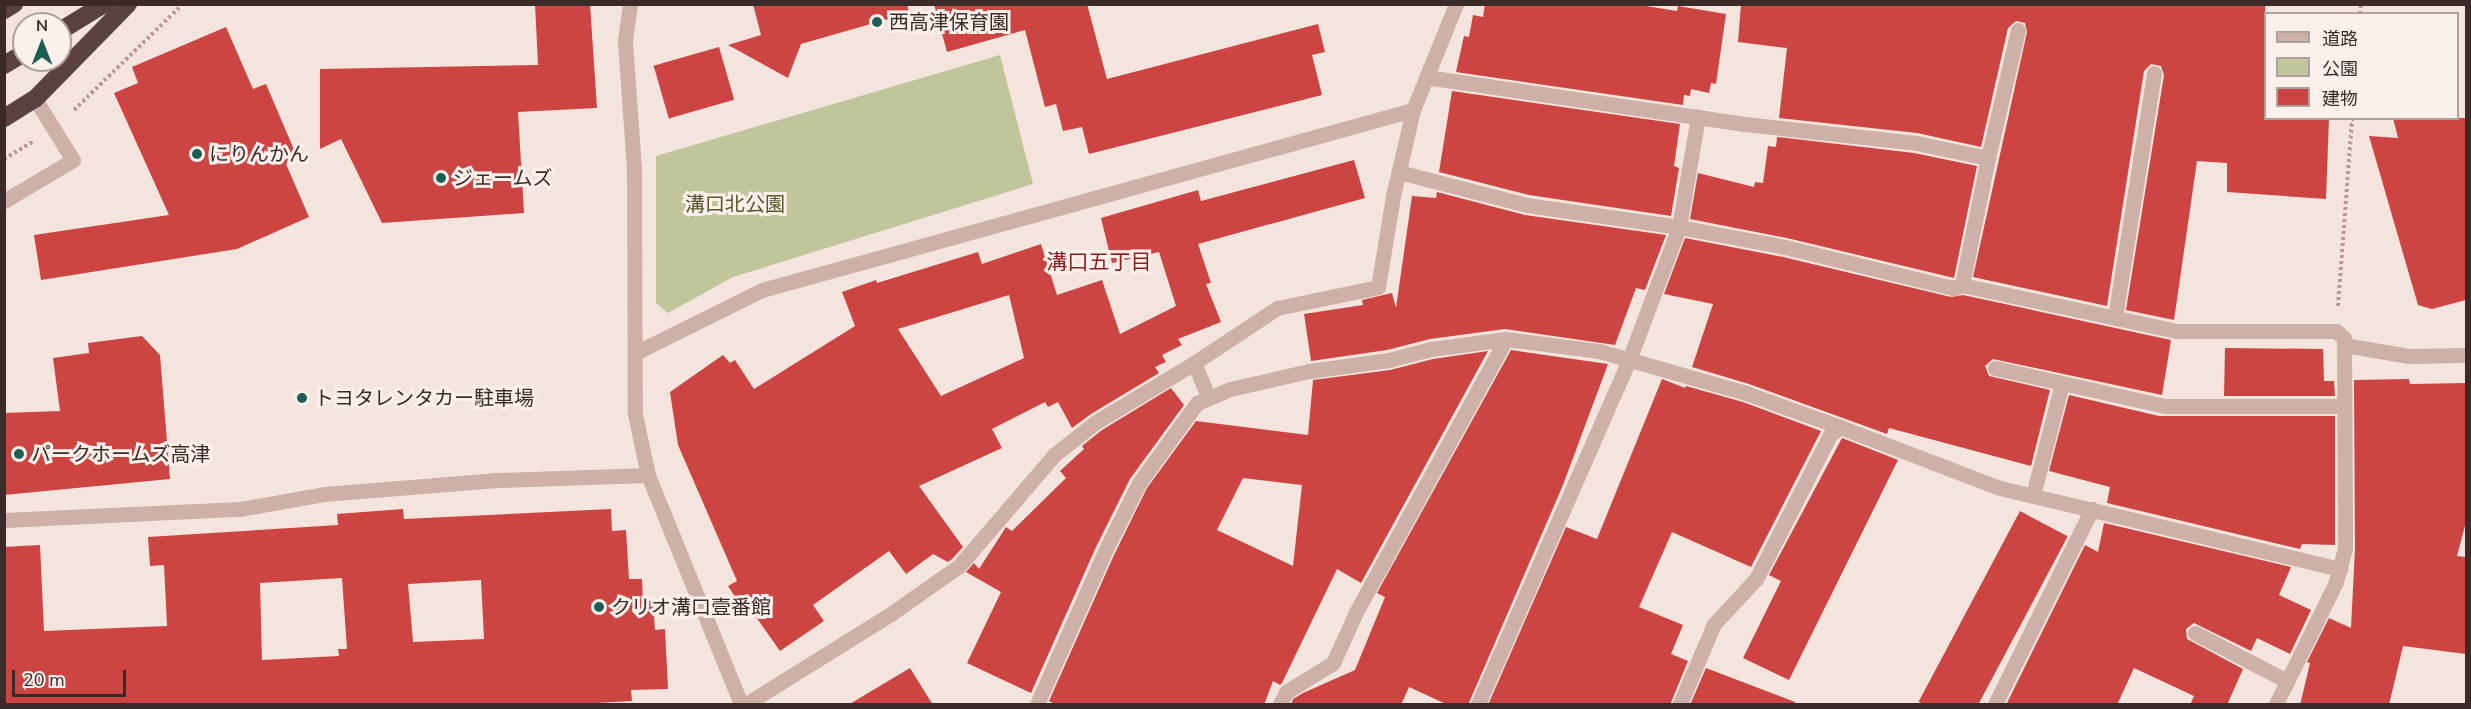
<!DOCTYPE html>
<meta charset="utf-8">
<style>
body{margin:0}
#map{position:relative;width:2471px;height:709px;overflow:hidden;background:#f4e4de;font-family:"Nunito Sans","Noto Sans JP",sans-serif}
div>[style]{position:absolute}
.green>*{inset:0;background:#c0c59c}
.building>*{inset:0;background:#cd4542;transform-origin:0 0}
.path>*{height:4px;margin-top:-2px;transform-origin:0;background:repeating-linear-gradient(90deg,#b99a92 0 3px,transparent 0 6px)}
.minor>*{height:15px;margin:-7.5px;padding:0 7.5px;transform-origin:7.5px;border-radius:7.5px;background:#cdb1a8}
.highway>*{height:18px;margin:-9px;padding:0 9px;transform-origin:9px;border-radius:9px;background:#5b423f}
.dots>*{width:16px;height:16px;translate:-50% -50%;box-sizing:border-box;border:3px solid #fbf0eb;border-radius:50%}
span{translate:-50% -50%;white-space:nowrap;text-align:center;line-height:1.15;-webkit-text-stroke:6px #fbf0eb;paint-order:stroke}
.poi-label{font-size:20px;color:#3a2a29}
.left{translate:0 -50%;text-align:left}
.park-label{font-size:20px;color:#535a2b}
.neighbourhood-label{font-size:21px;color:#8e1e1c}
.frame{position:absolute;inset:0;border:6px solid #3a2a29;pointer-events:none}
.legend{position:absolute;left:2264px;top:12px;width:195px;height:108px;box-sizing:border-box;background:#fbf0eb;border:2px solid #aea19d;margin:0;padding:8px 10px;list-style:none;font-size:18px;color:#3a2a29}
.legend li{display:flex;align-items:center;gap:12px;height:30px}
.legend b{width:30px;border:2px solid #aea19d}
.north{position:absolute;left:12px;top:12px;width:60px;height:60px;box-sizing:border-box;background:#fbf0eb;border:2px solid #aea19d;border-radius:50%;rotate:0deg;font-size:16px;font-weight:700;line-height:24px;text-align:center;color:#3a2a29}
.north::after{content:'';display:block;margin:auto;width:21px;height:27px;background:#1b5f54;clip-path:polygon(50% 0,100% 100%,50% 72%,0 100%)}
.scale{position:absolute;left:12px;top:670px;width:114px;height:27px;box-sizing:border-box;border:3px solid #3a2a29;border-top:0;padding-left:8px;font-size:18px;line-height:21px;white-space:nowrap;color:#3a2a29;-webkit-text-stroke:4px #fbf0eb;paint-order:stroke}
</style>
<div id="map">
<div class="green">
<i style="clip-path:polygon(1000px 55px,1033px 184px,733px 277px,668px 313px,656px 303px,656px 156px)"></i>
</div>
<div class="building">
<i style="clip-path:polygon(535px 4px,590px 4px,597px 108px,518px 112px,524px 213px,382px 223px,341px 139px,320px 149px,320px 69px,538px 65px)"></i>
<i style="clip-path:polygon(753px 4px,907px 4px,909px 13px,801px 44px,788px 78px,728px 45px,761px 35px)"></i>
<i style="clip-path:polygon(934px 4px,1087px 4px,1107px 79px,1318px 24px,1325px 52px,1312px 55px,1322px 95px,1089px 154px,1082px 127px,1063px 131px,1056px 104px,1045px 107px,1025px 30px,947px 52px)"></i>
<i style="clip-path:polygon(1485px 4px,1634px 4px,1677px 11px,1678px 6px,1726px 14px,1716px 84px,1711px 83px,1709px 93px,1691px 89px,1690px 96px,1684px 95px,1683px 105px,1456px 72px,1464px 36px,1469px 37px,1473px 15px,1483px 17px)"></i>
<i style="clip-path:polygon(1741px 4px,2265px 4px,2265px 118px,2329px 118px,2326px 199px,2227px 192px,2227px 163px,2197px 161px,2174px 320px,2126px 310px,2164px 75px,2161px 66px,2151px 64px,2144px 71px,2107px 306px,1973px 277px,2027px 32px,2025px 23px,2016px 21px,2008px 28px,1981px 147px,1917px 133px,1779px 118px,1787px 48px,1738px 42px)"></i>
<i style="clip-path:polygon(226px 27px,253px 89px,266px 84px,298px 159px,286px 164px,309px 217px,237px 249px,41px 280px,34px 235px,169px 215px,114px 93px,138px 83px,132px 67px)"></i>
<i style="left:719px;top:47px;width:55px;height:68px;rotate:74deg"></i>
<i style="clip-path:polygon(1452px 91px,1680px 124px,1674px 166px,1679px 168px,1671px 216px,1529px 195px,1439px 172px)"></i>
<i style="clip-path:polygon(2393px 118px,2466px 118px,2466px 300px,2432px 309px,2418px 305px,2369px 136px,2398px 138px)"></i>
<i style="clip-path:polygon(1777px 137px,1914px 153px,1977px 166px,1954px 278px,1787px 238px,1690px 219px,1698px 173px,1754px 187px,1755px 182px,1763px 183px,1768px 146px,1776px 147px)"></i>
<i style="clip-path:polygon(evenodd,1354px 160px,1365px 198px,1198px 244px,1211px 283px,1206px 284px,1221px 322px,1178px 339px,1182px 345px,1162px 355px,1166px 362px,1155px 367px,1159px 373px,1091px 414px,1072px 428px,1058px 402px,1048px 407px,1045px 402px,992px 429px,1002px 448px,919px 486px,963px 547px,952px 559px,948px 562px,933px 554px,906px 574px,889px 551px,813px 605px,824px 621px,780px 651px,754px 614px,749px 618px,728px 586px,737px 581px,678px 445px,670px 392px,723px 355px,730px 363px,735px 360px,754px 389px,855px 326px,842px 292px,876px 280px,877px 283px,978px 252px,982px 264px,1041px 244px,1057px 295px,1102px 280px,1120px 334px,1176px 306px,1159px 252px,1112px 263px,1101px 218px,1198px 190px,1201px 201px,1354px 160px,1009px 295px,1024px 358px,941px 396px,898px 329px,1009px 295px)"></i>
<i style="clip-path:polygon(1437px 192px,1525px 215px,1666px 235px,1645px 290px,1636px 288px,1615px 345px,1505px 329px,1430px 339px,1387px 350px,1311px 361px,1304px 314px,1363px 305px,1362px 300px,1392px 293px,1396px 308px,1412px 196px,1436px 198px)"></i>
<i style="clip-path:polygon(1685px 238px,1783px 257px,1951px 297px,1963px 295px,2171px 340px,2162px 395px,1993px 359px,1985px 366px,1989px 376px,2050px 390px,2031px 466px,1889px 428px,1887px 434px,1749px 384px,1692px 367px,1713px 304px,1664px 294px)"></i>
<i style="clip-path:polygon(142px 336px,160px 355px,170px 479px,4px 495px,4px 413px,60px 411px,53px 358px,89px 353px,88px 343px)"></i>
<i style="clip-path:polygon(2225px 348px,2323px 349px,2324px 381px,2334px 381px,2335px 396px,2224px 396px)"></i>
<i style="clip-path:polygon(1511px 350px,1608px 364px,1563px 485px,1468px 705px,1448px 705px,1409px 687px,1401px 705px,1291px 705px,1293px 699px,1303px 693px,1355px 670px,1385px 597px,1377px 593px)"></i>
<i style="clip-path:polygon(evenodd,1488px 351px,1361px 583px,1337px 569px,1282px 683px,1280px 685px,1273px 681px,1264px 705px,1056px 705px,1049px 701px,1114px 555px,1147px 488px,1196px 421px,1308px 435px,1313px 380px,1390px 370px,1433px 359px,1488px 351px,1243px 478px,1302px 485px,1293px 566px,1217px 530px,1243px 478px)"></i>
<i style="clip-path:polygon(1662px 379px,1685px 388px,1686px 386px,1743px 402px,1821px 431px,1751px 567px,1672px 532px,1639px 607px,1683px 625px,1671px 654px,1688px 661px,1670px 705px,1488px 705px,1566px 527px,1597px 539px)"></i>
<i style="clip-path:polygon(2409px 379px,2410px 384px,2466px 383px,2466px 522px,2457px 556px,2466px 557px,2466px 654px,2403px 646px,2389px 705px,2300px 705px,2310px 663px,2307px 662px,2329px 618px,2351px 628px,2355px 548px,2354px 380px)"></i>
<i style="clip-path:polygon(1171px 388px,1184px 405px,1130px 479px,1096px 547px,1031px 693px,967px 663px,1001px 592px,966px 572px,974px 563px,979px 569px,1006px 527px,1012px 531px,1066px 478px,1060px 471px,1084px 449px,1082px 446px,1102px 430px)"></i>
<i style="clip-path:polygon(2069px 395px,2159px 416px,2335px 416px,2335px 545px,2302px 544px,2300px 549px,2107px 503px,2110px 487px,2049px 471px)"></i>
<i style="clip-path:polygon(1842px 438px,1898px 460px,1789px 680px,1743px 658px,1781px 581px,1769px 575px)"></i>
<i style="clip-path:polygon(evenodd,403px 509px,404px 519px,611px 509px,612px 531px,626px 530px,629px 579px,642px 579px,643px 601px,653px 601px,655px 630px,665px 629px,668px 689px,631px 690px,632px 701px,561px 705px,4px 705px,4px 547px,40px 545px,44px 631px,167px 626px,164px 565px,150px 566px,148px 537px,338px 525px,337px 514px,403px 509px,342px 578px,347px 649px,338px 649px,339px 656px,262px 660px,260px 583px,342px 578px,403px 509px,481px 580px,484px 639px,413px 642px,408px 584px,481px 580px)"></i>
<i style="left:2020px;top:511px;width:54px;height:216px;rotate:28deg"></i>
<i style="clip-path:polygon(2104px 523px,2291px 567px,2279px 595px,2311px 610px,2290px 654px,2257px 638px,2251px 651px,2194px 623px,2186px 629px,2187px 639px,2243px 669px,2227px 705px,2190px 705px,2194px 696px,2134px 668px,2117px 705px,2006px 705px,2085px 545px,2098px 552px)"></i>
<i style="clip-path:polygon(910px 668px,933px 705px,848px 705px)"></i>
<i style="clip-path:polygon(1706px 668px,1795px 702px,1795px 705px,1690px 705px)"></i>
</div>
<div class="path">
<i style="left:2360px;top:14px;width:10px;rotate:-84deg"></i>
<i style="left:74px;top:110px;width:152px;rotate:-44.2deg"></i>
<i style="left:4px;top:159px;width:33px;rotate:-31deg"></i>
<i style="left:2338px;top:306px;width:189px;rotate:-85.7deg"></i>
</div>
<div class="minor">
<i style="left:630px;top:4px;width:37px;rotate:98deg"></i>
<i style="left:625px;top:41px;width:128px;rotate:86deg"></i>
<i style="left:634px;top:169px;width:245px;rotate:89.8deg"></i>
<i style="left:635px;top:414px;width:62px;rotate:78deg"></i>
<i style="left:648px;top:475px;width:247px;rotate:67.9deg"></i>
<i style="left:2018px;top:30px;width:131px;rotate:103.2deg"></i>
<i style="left:1988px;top:158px;width:130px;rotate:101.6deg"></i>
<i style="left:1962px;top:285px;width:220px;rotate:12.1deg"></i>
<i style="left:2177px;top:331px;width:159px"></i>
<i style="left:2336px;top:331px;width:11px;rotate:41deg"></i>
<i style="left:2344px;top:338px;width:210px;rotate:89.7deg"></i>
<i style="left:2345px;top:548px;width:35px;rotate:105deg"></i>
<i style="left:2336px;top:582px;width:136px;rotate:116.2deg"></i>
<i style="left:1426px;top:77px;width:322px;rotate:8.4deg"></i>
<i style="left:1745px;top:124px;width:172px;rotate:6.3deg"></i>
<i style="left:1916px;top:143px;width:74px;rotate:11.8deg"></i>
<i style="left:1399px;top:172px;width:132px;rotate:14.5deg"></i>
<i style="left:1527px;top:205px;width:154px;rotate:8.2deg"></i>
<i style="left:1679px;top:227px;width:108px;rotate:10.7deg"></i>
<i style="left:1785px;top:247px;width:173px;rotate:13.7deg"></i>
<i style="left:1953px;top:288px;width:9px;rotate:-18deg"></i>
<i style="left:4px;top:201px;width:80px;rotate:-30.7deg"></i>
<i style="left:73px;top:160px;width:72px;rotate:-121.9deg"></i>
<i style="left:2115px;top:317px;width:247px;rotate:-80.9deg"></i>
<i style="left:2344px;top:345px;width:66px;rotate:9.6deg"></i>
<i style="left:2409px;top:356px;width:57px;rotate:-1deg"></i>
<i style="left:635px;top:353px;width:142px;rotate:-26.4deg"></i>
<i style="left:762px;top:290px;width:675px;rotate:-15.46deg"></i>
<i style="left:1413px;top:110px;width:114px;rotate:-67.9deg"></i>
<i style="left:1194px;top:363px;width:38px;rotate:67deg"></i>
<i style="left:1995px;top:368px;width:174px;rotate:12.6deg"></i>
<i style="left:2165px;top:406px;width:179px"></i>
<i style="left:2033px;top:495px;width:115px;rotate:-75.4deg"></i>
<i style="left:4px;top:520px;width:236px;rotate:-2.7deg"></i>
<i style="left:240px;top:509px;width:85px;rotate:-10.1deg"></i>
<i style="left:324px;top:494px;width:174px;rotate:-4.6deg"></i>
<i style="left:497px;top:480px;width:151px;rotate:-1.9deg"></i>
<i style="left:2195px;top:633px;width:104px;rotate:27.6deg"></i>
<i style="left:746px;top:704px;width:172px;rotate:-31.9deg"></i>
<i style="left:892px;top:613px;width:82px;rotate:-35deg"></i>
<i style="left:959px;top:566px;width:146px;rotate:-49.4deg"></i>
<i style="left:1054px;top:455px;width:53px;rotate:-38.2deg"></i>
<i style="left:1096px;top:422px;width:114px;rotate:-31deg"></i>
<i style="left:1194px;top:363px;width:100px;rotate:-33.5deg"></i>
<i style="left:1277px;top:308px;width:103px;rotate:-11.7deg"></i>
<i style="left:1378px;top:287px;width:92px;rotate:-80.6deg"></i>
<i style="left:1393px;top:196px;width:88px;rotate:-76.9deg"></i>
<i style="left:1037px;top:704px;width:167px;rotate:-66deg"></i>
<i style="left:1105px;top:551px;width:76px;rotate:-63.4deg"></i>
<i style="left:1139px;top:483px;width:99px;rotate:-54.1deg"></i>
<i style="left:1197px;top:403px;width:36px;rotate:-23deg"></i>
<i style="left:1230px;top:389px;width:81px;rotate:-12.8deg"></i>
<i style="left:1309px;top:371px;width:81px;rotate:-7.8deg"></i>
<i style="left:1389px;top:360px;width:43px;rotate:-14.7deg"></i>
<i style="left:1431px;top:349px;width:76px;rotate:-7.6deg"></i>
<i style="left:1506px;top:339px;width:94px;rotate:7.4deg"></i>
<i style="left:1599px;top:351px;width:153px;rotate:15.9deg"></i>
<i style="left:1746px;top:393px;width:100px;rotate:19.9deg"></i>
<i style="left:1280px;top:704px;width:13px;rotate:-63deg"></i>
<i style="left:1286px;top:692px;width:55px;rotate:-31.7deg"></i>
<i style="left:1333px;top:663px;width:56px;rotate:-65.7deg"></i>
<i style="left:1356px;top:612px;width:311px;rotate:-61.2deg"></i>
<i style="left:1478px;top:704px;width:376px;rotate:-66.3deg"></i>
<i style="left:1629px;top:360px;width:142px;rotate:-69.4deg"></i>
<i style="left:1679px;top:227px;width:112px;rotate:-80.2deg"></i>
<i style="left:1680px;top:704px;width:87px;rotate:-67deg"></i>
<i style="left:1714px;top:624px;width:62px;rotate:-47deg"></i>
<i style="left:1756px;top:579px;width:162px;rotate:-62.8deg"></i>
<i style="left:1830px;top:435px;width:13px;rotate:-39deg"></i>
<i style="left:1840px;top:427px;width:171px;rotate:20.9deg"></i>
<i style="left:2000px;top:488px;width:350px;rotate:13.4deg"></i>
<i style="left:1995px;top:704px;width:218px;rotate:-63.6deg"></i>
</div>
<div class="highway">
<i style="left:4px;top:10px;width:12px;rotate:-31deg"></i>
<i style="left:60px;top:31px;width:52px;rotate:-31.5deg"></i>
<i style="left:4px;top:65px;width:23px;rotate:-31deg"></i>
<i style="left:4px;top:118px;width:36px;rotate:-32deg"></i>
<i style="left:35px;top:99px;width:133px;rotate:-45.6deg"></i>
</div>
<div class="dots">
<i style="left:877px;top:22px;background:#1b5f54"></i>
<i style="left:197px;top:154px;background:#1b5f54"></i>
<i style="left:441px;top:178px;background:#1b5f54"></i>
<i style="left:302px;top:398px;background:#1b5f54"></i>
<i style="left:19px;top:454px;background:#1b5f54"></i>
<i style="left:599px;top:607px;background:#1b5f54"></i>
</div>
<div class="poi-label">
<span class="left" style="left:889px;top:22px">西高津保育園</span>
<span class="left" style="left:209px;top:154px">にりんかん</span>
<span class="left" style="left:453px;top:178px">ジェームズ</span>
<span class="left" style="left:314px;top:398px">トヨタレンタカー駐車場</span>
<span class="left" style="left:31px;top:454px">パークホームズ高津</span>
<span class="left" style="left:611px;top:607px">クリオ溝口壹番館</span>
</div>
<div class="park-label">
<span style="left:735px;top:204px">溝口北公園</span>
</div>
<div class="neighbourhood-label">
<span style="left:1099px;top:262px">溝口五丁目</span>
</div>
<div class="frame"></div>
<ul class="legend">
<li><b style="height:8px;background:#cdb1a8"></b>道路</li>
<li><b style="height:16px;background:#c0c59c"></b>公園</li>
<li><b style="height:16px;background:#cd4542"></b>建物</li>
</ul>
<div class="north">N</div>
<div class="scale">20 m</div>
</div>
